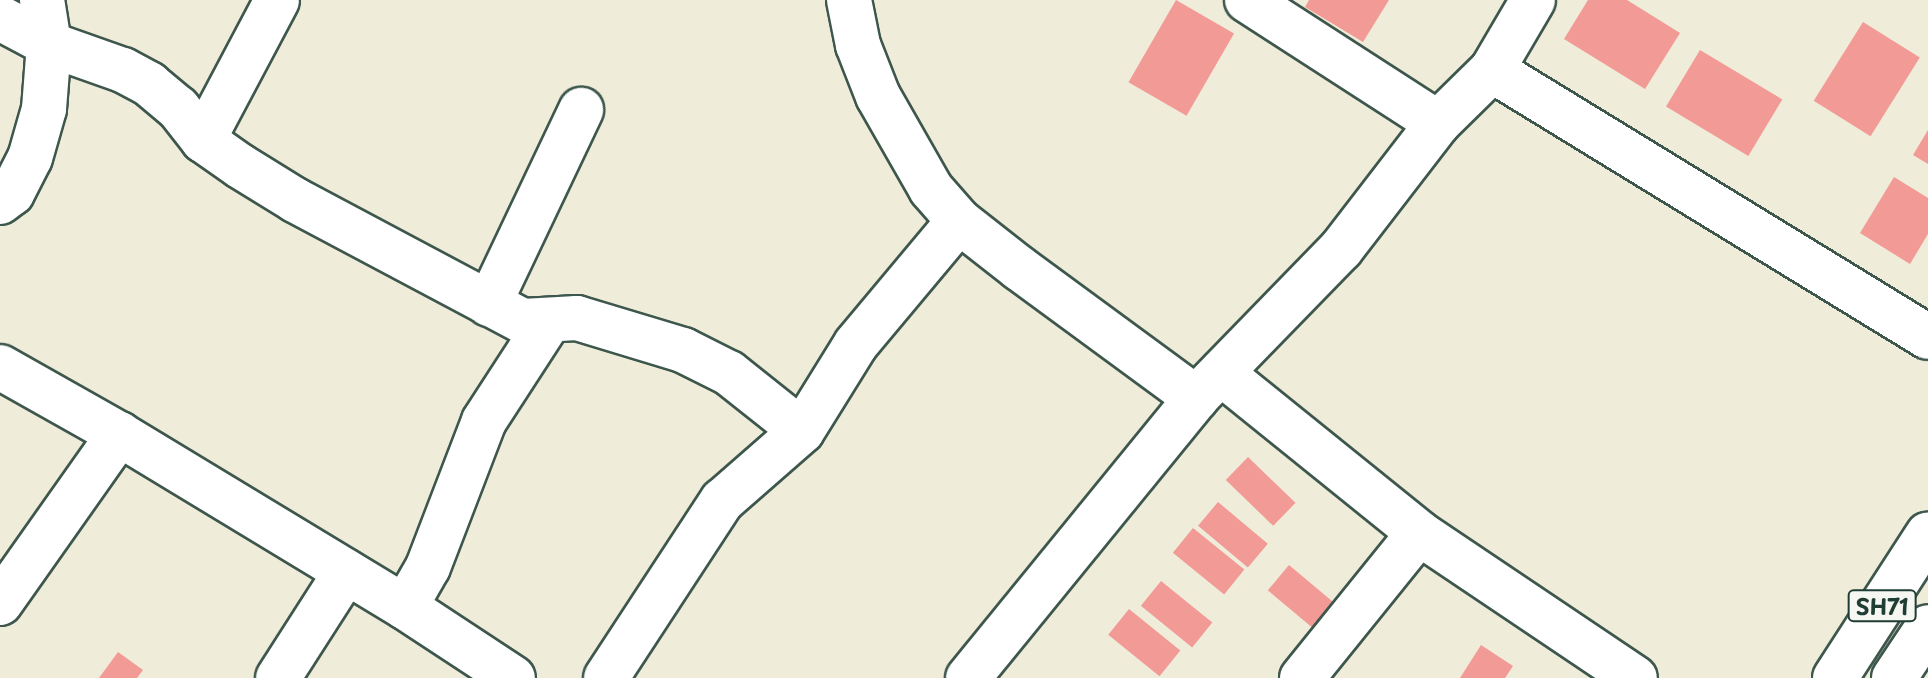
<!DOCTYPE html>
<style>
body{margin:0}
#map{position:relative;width:1928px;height:678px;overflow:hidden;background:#f0ecda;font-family:"Playpen Sans",sans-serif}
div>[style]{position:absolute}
.building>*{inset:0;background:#f29a95;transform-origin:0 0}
.roads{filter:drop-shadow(2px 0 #3e574d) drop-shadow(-2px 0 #3e574d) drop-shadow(0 2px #3e574d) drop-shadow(0 -2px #3e574d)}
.minor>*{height:44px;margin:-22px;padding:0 22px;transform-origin:22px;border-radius:22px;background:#fff}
.major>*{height:44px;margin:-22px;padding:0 22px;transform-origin:22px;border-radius:22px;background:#fff}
span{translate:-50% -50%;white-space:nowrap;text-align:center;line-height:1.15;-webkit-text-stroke:6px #f6f6f2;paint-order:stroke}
.shield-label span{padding:2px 6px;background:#f6f6f2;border:2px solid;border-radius:6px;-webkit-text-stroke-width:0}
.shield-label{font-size:22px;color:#1f3d34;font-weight:700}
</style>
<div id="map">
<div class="building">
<i style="left:1176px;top:0;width:67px;height:95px;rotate:30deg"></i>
<i style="clip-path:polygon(1309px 0,1389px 0,1363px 42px,1305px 7px)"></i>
<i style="clip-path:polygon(1588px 0,1627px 0,1680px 33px,1645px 89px,1564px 39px)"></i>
<i style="left:1863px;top:22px;width:67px;height:93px;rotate:32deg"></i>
<i style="left:1700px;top:50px;width:96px;height:66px;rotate:31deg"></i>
<i style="clip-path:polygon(1928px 130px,1928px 164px,1913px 155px)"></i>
<i style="clip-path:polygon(1894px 177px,1928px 198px,1928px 234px,1910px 264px,1860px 233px)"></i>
<i style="left:1248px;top:457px;width:66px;height:32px;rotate:44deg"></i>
<i style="left:1218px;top:502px;width:65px;height:31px;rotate:40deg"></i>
<i style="left:1193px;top:528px;width:66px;height:32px;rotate:39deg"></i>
<i style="left:1289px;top:565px;width:65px;height:33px;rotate:40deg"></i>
<i style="left:1161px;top:581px;width:66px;height:32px;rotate:39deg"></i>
<i style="left:1129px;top:609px;width:66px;height:33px;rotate:39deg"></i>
<i style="clip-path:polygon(1481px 645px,1513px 666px,1505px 678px,1460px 678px)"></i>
<i style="clip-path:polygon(118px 652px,143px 670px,137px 678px,99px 678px)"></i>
</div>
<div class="roads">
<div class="minor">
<i style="left:849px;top:0;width:46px;rotate:78.7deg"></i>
<i style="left:858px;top:45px;width:55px;rotate:68.6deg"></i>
<i style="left:878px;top:96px;width:107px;rotate:60.3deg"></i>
<i style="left:931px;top:189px;width:43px;rotate:48.8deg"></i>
<i style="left:959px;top:221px;width:76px;rotate:38.1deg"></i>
<i style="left:1019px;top:268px;width:220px;rotate:36.3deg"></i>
<i style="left:1247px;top:0;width:227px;rotate:32.8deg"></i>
<i style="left:0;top:18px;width:55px;rotate:28deg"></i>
<i style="left:49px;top:44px;width:78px;rotate:19.4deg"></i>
<i style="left:123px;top:70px;width:30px;rotate:28deg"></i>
<i style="left:149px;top:84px;width:38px;rotate:40deg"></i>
<i style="left:178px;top:108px;width:41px;rotate:52deg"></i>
<i style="left:203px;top:140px;width:45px;rotate:35.1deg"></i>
<i style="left:240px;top:166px;width:65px;rotate:31.7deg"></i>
<i style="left:295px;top:200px;width:258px;rotate:28deg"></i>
<i style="left:523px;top:321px;width:54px;rotate:-3.2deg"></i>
<i style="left:577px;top:318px;width:111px;rotate:16.8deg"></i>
<i style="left:683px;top:350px;width:51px;rotate:26.6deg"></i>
<i style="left:729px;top:373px;width:93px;rotate:38.5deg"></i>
<i style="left:1492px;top:70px;width:511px;rotate:31.48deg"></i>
<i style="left:203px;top:140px;width:158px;rotate:-62.1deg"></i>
<i style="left:0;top:202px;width:15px;rotate:-37deg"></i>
<i style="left:12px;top:193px;width:39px;rotate:-63deg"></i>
<i style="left:30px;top:158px;width:51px;rotate:-74.1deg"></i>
<i style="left:44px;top:109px;width:65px;rotate:-85.6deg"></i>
<i style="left:49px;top:44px;width:45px;rotate:-99deg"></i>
<i style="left:489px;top:304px;width:215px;rotate:-64.6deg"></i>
<i style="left:0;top:367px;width:137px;rotate:29.4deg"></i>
<i style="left:119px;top:434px;width:334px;rotate:31.2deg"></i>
<i style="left:405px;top:607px;width:129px;rotate:33.3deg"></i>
<i style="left:1221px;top:373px;width:255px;rotate:38.9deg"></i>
<i style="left:1419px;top:533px;width:260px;rotate:33.9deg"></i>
<i style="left:0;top:603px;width:207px;rotate:-54.8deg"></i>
<i style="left:405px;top:607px;width:46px;rotate:-60.1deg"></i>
<i style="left:428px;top:567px;width:156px;rotate:-69deg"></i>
<i style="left:484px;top:421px;width:119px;rotate:-57deg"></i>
<i style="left:278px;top:678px;width:126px;rotate:-57.3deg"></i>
<i style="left:606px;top:678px;width:212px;rotate:-56.8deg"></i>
<i style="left:722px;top:501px;width:106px;rotate:-41.2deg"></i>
<i style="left:802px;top:431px;width:102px;rotate:-58.2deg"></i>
<i style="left:856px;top:344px;width:160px;rotate:-50.1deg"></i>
<i style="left:968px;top:678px;width:361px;rotate:-50.8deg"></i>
<i style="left:1196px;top:398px;width:208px;rotate:-45.8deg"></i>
<i style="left:1341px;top:249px;width:159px;rotate:-52.4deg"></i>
<i style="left:1438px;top:123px;width:76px;rotate:-44.5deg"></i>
<i style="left:1492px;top:70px;width:81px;rotate:-59.6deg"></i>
<i style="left:1302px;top:678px;width:186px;rotate:-51.1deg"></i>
</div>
<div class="major">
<i style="left:1835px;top:678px;width:171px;rotate:-57.1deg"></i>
<i style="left:1894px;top:678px;width:61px;rotate:-56.3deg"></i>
</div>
</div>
<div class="shield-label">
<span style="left:1882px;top:606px">SH71</span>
</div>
</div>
